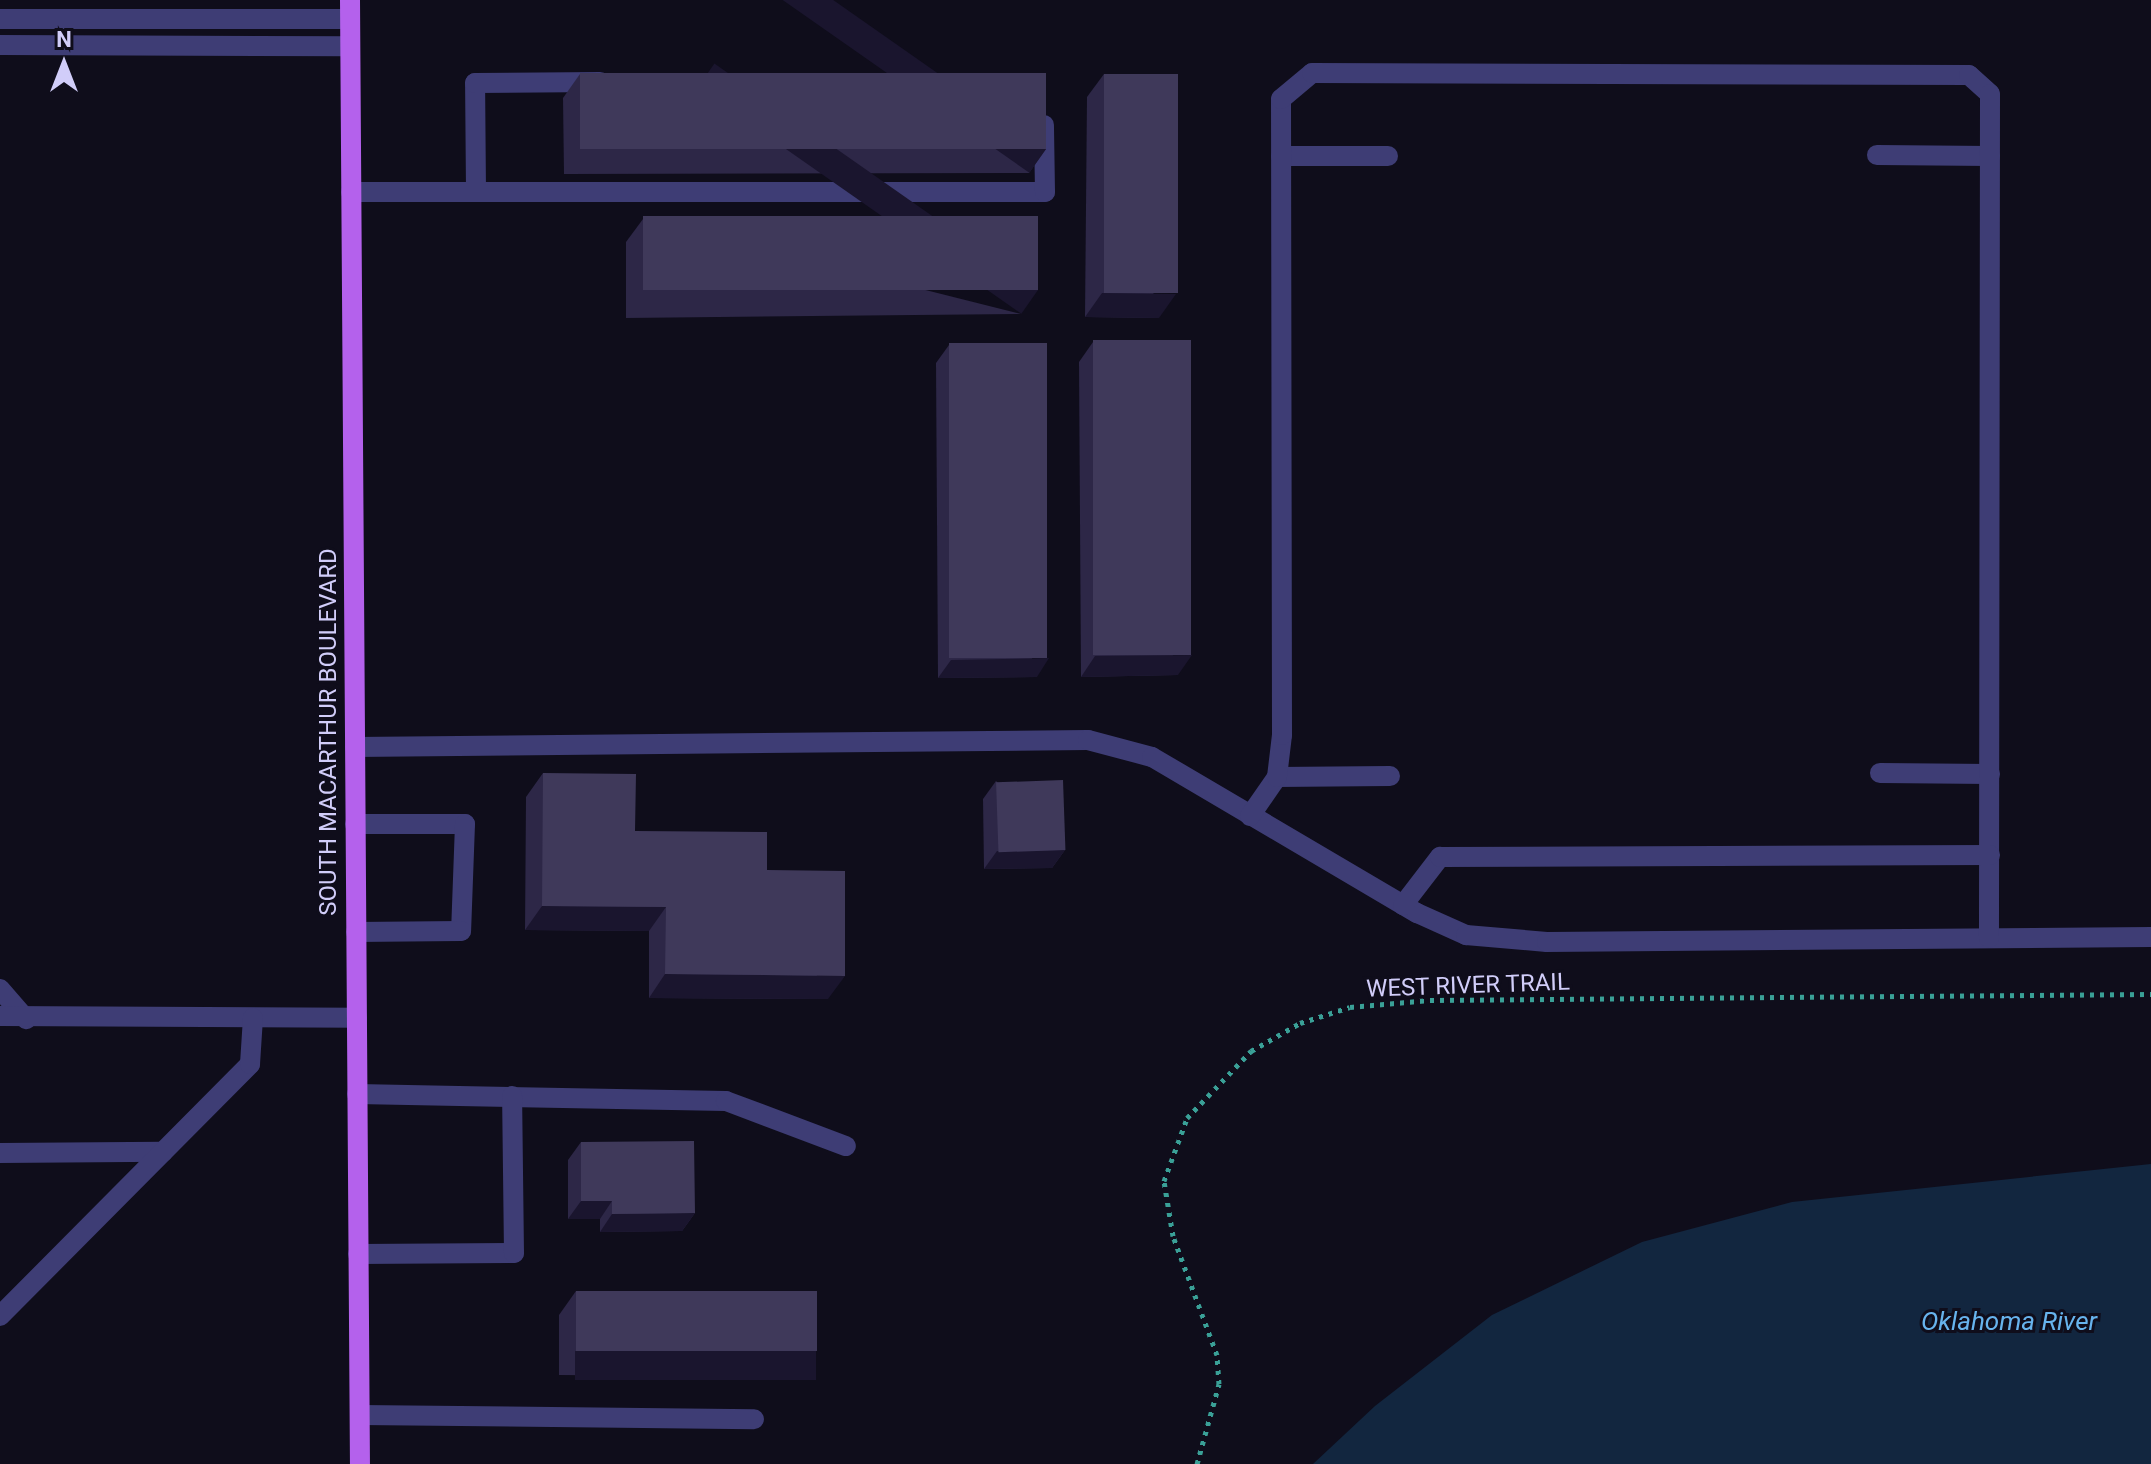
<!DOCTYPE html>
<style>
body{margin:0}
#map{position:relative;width:2151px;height:1464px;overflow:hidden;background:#0f0d1b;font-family:Roboto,sans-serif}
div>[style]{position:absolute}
.water>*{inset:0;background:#12263f}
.path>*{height:5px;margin-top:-2.5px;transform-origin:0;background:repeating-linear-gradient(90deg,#3aa097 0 4px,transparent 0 10px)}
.minor>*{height:20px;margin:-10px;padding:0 10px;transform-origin:10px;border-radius:10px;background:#3e3d75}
.major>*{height:20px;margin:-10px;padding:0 10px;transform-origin:10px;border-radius:10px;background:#b461ec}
.wall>*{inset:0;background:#2d2747}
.shaded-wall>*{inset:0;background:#1a152e;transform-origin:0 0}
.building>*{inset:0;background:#3f395a;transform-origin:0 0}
span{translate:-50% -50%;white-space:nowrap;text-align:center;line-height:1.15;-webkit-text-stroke:6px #0f0d1b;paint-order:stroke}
.street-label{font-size:24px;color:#d1cdf9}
.water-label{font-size:26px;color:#67b3ed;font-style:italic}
.north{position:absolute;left:24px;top:24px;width:80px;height:80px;-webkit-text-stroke:6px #0f0d1b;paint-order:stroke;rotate:0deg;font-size:22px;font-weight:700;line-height:32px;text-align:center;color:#d1cdf9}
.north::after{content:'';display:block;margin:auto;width:28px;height:36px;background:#d1cdf9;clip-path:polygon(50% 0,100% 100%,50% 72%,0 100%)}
</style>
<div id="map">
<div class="water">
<i style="clip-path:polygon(2151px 1164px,2151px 1464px,1313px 1464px,1375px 1406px,1492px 1315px,1642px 1242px,1792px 1202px)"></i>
</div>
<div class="path">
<i style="left:1197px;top:1464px;width:83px;rotate:-74.6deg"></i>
<i style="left:1219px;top:1384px;width:29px;rotate:-94deg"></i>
<i style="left:1217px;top:1355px;width:127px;rotate:-110.3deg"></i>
<i style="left:1173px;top:1236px;width:56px;rotate:-99.3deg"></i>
<i style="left:1164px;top:1181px;width:67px;rotate:-69.9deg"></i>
<i style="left:1187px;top:1118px;width:93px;rotate:-46.3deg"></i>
<i style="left:1251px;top:1051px;width:56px;rotate:-29.7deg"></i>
<i style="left:1300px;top:1023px;width:52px;rotate:-17.7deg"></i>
<i style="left:1350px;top:1007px;width:80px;rotate:-5deg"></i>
<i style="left:1430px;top:1000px;width:721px;rotate:-0.48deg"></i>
</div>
<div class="minor">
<i style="left:0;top:19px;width:350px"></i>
<i style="left:0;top:45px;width:350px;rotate:0.2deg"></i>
<i style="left:1877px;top:155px;width:113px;rotate:0.5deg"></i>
<i style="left:1281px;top:156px;width:107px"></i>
<i style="left:476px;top:190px;width:107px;rotate:-90.5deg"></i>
<i style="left:475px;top:83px;width:125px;rotate:-0.5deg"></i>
<i style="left:351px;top:192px;width:694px"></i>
<i style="left:1045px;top:192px;width:67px;rotate:-90.9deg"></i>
<i style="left:355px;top:747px;width:733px;rotate:-0.55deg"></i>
<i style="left:1088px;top:740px;width:66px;rotate:14.9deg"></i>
<i style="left:1152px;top:757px;width:308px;rotate:30.5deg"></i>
<i style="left:1417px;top:913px;width:54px;rotate:24.2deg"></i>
<i style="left:1466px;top:935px;width:81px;rotate:4.9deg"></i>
<i style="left:1547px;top:942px;width:604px;rotate:-0.47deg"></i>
<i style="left:1880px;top:773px;width:110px;rotate:0.5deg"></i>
<i style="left:1277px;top:777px;width:113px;rotate:-0.5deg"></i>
<i style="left:1250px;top:816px;width:47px;rotate:-55.3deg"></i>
<i style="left:1277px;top:777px;width:42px;rotate:-83.2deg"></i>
<i style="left:1282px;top:735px;width:636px;rotate:-90.09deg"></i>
<i style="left:1281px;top:99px;width:40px;rotate:-40deg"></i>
<i style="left:1312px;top:73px;width:657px;rotate:0.17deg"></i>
<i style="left:1969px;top:75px;width:28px;rotate:42deg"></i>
<i style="left:1990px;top:94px;width:844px;rotate:90.07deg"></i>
<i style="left:355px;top:824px;width:110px"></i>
<i style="left:465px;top:824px;width:107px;rotate:92.1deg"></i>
<i style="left:461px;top:931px;width:105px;rotate:179.5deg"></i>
<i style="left:1403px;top:905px;width:61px;rotate:-52.4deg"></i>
<i style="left:1440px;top:857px;width:550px;rotate:-0.21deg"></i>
<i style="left:0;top:989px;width:40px;rotate:49deg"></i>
<i style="left:0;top:1016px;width:357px;rotate:0.3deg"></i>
<i style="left:357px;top:1094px;width:369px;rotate:1.1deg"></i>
<i style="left:726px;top:1101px;width:128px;rotate:20.6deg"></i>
<i style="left:0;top:1153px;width:163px;rotate:-0.4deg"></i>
<i style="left:358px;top:1254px;width:156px;rotate:-0.4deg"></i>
<i style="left:514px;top:1253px;width:157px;rotate:-90.7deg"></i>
<i style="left:0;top:1316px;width:355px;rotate:-45.2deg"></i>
<i style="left:250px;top:1064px;width:46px;rotate:-86.3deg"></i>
<i style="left:360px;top:1415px;width:394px;rotate:0.6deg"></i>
</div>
<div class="major">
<i style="left:350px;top:0;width:1464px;rotate:89.61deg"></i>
</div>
<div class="wall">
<i style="clip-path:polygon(580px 74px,1046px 149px,1029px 173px,564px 174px,563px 98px)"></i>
<i style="clip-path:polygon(1104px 74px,1159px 318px,1085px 317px,1087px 97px)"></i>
<i style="clip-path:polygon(643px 219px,1021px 314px,626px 318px,626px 242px)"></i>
<i style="clip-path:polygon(1093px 342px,1178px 675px,1081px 677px,1079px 362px)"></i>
<i style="clip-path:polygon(949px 345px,1037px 677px,938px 678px,936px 363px)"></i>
<i style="clip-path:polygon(543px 773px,635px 831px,767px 870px,828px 999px,649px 998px,649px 931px,525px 930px,526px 797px)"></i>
<i style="clip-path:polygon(996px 781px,1065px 850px,1052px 868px,984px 869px,983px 799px)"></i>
<i style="clip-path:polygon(581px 1142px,695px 1213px,682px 1231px,600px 1232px,600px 1219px,568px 1219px,568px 1160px)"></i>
<i style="clip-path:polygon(576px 1291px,800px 1377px,559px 1375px,559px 1315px)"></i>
</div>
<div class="shaded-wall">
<i style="left:1046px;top:149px;width:29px;height:465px;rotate:125deg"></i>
<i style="left:1038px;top:290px;width:29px;height:395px;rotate:125deg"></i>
<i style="clip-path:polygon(1102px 293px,1176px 294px,1159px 318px,1085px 317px)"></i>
<i style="clip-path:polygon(1192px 655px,1178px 675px,1081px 677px,1095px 656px)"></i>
<i style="clip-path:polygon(1049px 658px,1037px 677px,938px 678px,951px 660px)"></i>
<i style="clip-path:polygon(1065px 850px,1052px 868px,984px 869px,997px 851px)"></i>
<i style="clip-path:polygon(542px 906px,666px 907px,649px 931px,525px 930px)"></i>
<i style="clip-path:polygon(665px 974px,845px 976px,828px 999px,649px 998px)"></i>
<i style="clip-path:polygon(581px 1201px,612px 1201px,600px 1219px,568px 1219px)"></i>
<i style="clip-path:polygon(695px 1213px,682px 1231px,600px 1232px,612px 1214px)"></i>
<i style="left:575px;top:1351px;width:241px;height:29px"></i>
</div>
<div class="building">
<i style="left:1046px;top:73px;width:76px;height:466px;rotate:90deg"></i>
<i style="left:1104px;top:74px;width:74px;height:219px"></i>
<i style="left:1038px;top:216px;width:74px;height:395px;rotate:90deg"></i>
<i style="left:1191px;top:340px;width:315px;height:98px;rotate:90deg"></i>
<i style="left:1047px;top:343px;width:315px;height:98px;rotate:90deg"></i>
<i style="clip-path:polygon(543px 773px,636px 774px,635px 831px,767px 832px,767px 870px,845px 871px,845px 976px,665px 974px,666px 907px,542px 906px)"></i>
<i style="left:1063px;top:780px;width:70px;height:67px;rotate:88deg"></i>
<i style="clip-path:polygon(694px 1141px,695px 1213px,612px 1214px,612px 1201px,581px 1201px,581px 1142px)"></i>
<i style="left:576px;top:1291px;width:241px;height:60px"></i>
</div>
<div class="street-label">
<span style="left:329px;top:732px;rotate:-90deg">SOUTH MACARTHUR BOULEVARD</span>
<span style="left:1468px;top:986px;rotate:-2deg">WEST RIVER TRAIL</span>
</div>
<div class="water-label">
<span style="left:2009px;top:1322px">Oklahoma River</span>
</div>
<div class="north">N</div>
</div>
